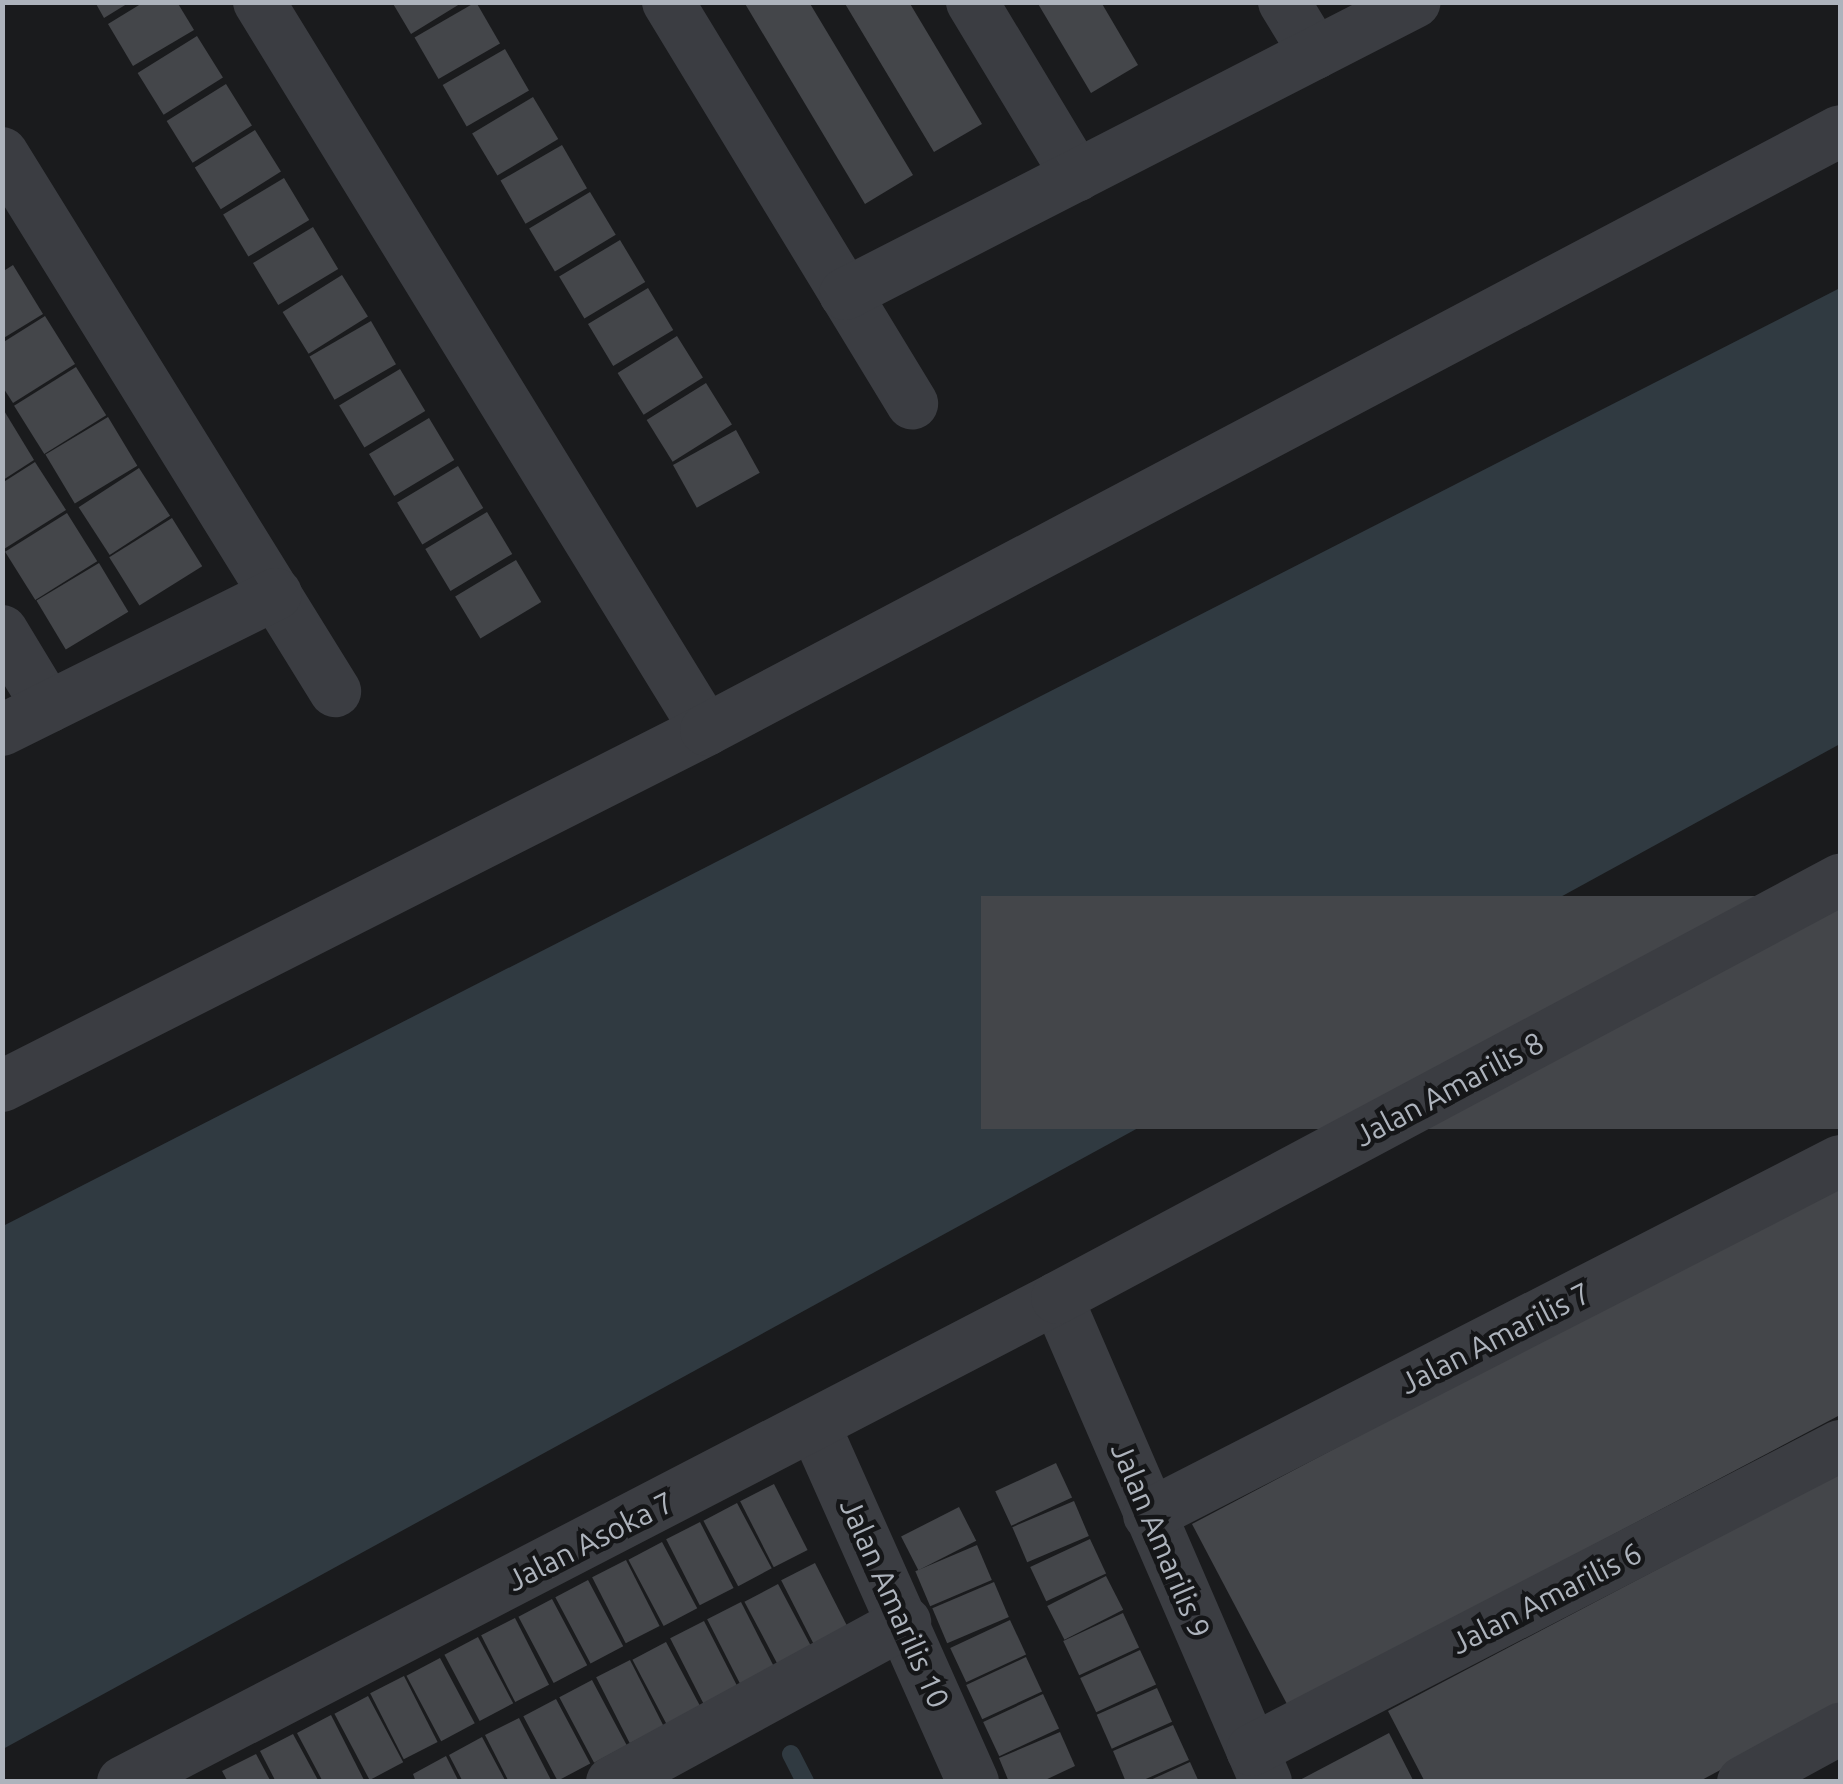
<!DOCTYPE html>
<style>
body{margin:0}
#map{position:relative;width:1843px;height:1784px;overflow:hidden;background:#1a1b1d;font-family:Ubuntu,sans-serif}
div>[style]{position:absolute}
.water>*{inset:0;background:#303a41}
.stream>*{height:18px;margin:-9px;padding:0 9px;transform-origin:9px;border-radius:9px;background:#303a41}
.building>*{inset:0;background:#44464a;transform-origin:0 0}
.minor>*{height:52px;margin:-26px;padding:0 26px;transform-origin:26px;border-radius:26px;background:#3b3d42}
span{translate:-50% -50%;white-space:nowrap;text-align:center;line-height:1.15;-webkit-text-stroke:9px #151618;paint-order:stroke}
.street-label{font-size:30px;color:#adb3bc}
.frame{position:absolute;inset:0;border:5px solid #adb3bc;pointer-events:none}
</style>
<div id="map">
<div class="water">
<i style="clip-path:polygon(1840px 288px,1840px 744px,3px 1749px,3px 1226px)"></i>
</div>
<div class="stream">
<i style="left:791px;top:1754px;width:31px;rotate:63deg"></i>
</div>
<div class="building">
<i style="clip-path:polygon(95px 2px,130px 2px,104px 18px)"></i>
<i style="clip-path:polygon(144px 2px,177px 2px,194px 30px,133px 66px,108px 24px)"></i>
<i style="clip-path:polygon(392px 2px,463px 2px,411px 34px)"></i>
<i style="left:476px;top:2px;width:48px;height:71px;rotate:60deg"></i>
<i style="clip-path:polygon(744px 2px,809px 2px,913px 175px,865px 204px)"></i>
<i style="clip-path:polygon(844px 2px,909px 2px,982px 124px,934px 152px)"></i>
<i style="clip-path:polygon(1037px 2px,1101px 2px,1138px 65px,1091px 93px)"></i>
<i style="left:197px;top:36px;width:49px;height:70px;rotate:58deg"></i>
<i style="left:505px;top:49px;width:48px;height:72px;rotate:60deg"></i>
<i style="left:226px;top:84px;width:49px;height:70px;rotate:58deg"></i>
<i style="left:533px;top:97px;width:49px;height:71px;rotate:59deg"></i>
<i style="left:255px;top:130px;width:49px;height:71px;rotate:58deg"></i>
<i style="left:562px;top:145px;width:50px;height:71px;rotate:60deg"></i>
<i style="left:284px;top:178px;width:49px;height:71px;rotate:59deg"></i>
<i style="left:590px;top:192px;width:50px;height:71px;rotate:59deg"></i>
<i style="left:313px;top:227px;width:49px;height:70px;rotate:59deg"></i>
<i style="left:620px;top:240px;width:49px;height:71px;rotate:59deg"></i>
<i style="clip-path:polygon(13px 265px,43px 314px,2px 339px,2px 272px)"></i>
<i style="left:342px;top:275px;width:49px;height:70px;rotate:58deg"></i>
<i style="left:648px;top:288px;width:49px;height:70px;rotate:59deg"></i>
<i style="clip-path:polygon(45px 316px,75px 364px,13px 403px,2px 386px,2px 343px)"></i>
<i style="left:371px;top:321px;width:50px;height:71px;rotate:60deg"></i>
<i style="left:677px;top:336px;width:49px;height:70px;rotate:58deg"></i>
<i style="left:76px;top:367px;width:57px;height:73px;rotate:58deg"></i>
<i style="left:400px;top:369px;width:49px;height:71px;rotate:59deg"></i>
<i style="left:706px;top:383px;width:49px;height:70px;rotate:58deg"></i>
<i style="clip-path:polygon(3px 409px,34px 460px,3px 480px)"></i>
<i style="left:108px;top:417px;width:57px;height:73px;rotate:59deg"></i>
<i style="left:429px;top:418px;width:49px;height:70px;rotate:59deg"></i>
<i style="left:736px;top:430px;width:49px;height:72px;rotate:61deg"></i>
<i style="clip-path:polygon(35px 462px,66px 510px,4px 549px,2px 483px)"></i>
<i style="left:458px;top:466px;width:49px;height:71px;rotate:59deg"></i>
<i style="left:139px;top:468px;width:57px;height:72px;rotate:57deg"></i>
<i style="left:487px;top:512px;width:49px;height:72px;rotate:59deg"></i>
<i style="left:67px;top:513px;width:57px;height:73px;rotate:58deg"></i>
<i style="left:172px;top:518px;width:57px;height:74px;rotate:58deg"></i>
<i style="left:516px;top:560px;width:49px;height:71px;rotate:59deg"></i>
<i style="left:99px;top:563px;width:57px;height:73px;rotate:59deg"></i>
<i style="left:1840px;top:896px;width:233px;height:859px;rotate:90deg"></i>
<i style="clip-path:polygon(1840px 1181px,1840px 1415px,1288px 1706px,1192px 1524px)"></i>
<i style="left:1056px;top:1463px;width:38px;height:67px;rotate:65deg"></i>
<i style="clip-path:polygon(1840px 1473px,1840px 1706px,1698px 1782px,1425px 1782px,1388px 1711px)"></i>
<i style="left:774px;top:1484px;width:74px;height:38px;rotate:63deg"></i>
<i style="left:1074px;top:1501px;width:38px;height:67px;rotate:67deg"></i>
<i style="left:737px;top:1503px;width:74px;height:38px;rotate:62deg"></i>
<i style="left:959px;top:1507px;width:38px;height:65px;rotate:63deg"></i>
<i style="left:700px;top:1522px;width:74px;height:38px;rotate:63deg"></i>
<i style="left:1090px;top:1539px;width:38px;height:66px;rotate:65deg"></i>
<i style="left:662px;top:1542px;width:75px;height:38px;rotate:62deg"></i>
<i style="left:977px;top:1545px;width:38px;height:67px;rotate:67deg"></i>
<i style="left:626px;top:1560px;width:74px;height:38px;rotate:63deg"></i>
<i style="left:815px;top:1563px;width:75px;height:38px;rotate:63deg"></i>
<i style="left:1106px;top:1576px;width:38px;height:66px;rotate:63deg"></i>
<i style="left:588px;top:1580px;width:75px;height:37px;rotate:62deg"></i>
<i style="left:994px;top:1582px;width:38px;height:67px;rotate:67deg"></i>
<i style="left:778px;top:1584px;width:72px;height:38px;rotate:62deg"></i>
<i style="left:552px;top:1599px;width:75px;height:38px;rotate:62deg"></i>
<i style="left:741px;top:1602px;width:75px;height:38px;rotate:63deg"></i>
<i style="left:1123px;top:1613px;width:38px;height:66px;rotate:65deg"></i>
<i style="left:515px;top:1618px;width:75px;height:38px;rotate:63deg"></i>
<i style="left:1010px;top:1620px;width:38px;height:66px;rotate:65deg"></i>
<i style="left:704px;top:1621px;width:75px;height:38px;rotate:63deg"></i>
<i style="left:478px;top:1637px;width:75px;height:38px;rotate:62deg"></i>
<i style="left:666px;top:1642px;width:74px;height:38px;rotate:62deg"></i>
<i style="left:1140px;top:1650px;width:38px;height:66px;rotate:65deg"></i>
<i style="left:1026px;top:1657px;width:38px;height:66px;rotate:65deg"></i>
<i style="left:440px;top:1658px;width:74px;height:38px;rotate:62deg"></i>
<i style="left:630px;top:1660px;width:74px;height:38px;rotate:63deg"></i>
<i style="left:404px;top:1676px;width:74px;height:38px;rotate:63deg"></i>
<i style="left:592px;top:1680px;width:74px;height:37px;rotate:62deg"></i>
<i style="left:1157px;top:1688px;width:37px;height:66px;rotate:66deg"></i>
<i style="left:1043px;top:1694px;width:38px;height:66px;rotate:65deg"></i>
<i style="left:368px;top:1696px;width:75px;height:38px;rotate:62deg"></i>
<i style="left:556px;top:1699px;width:73px;height:37px;rotate:62deg"></i>
<i style="clip-path:polygon(331px 1715px,365px 1782px,323px 1782px,297px 1733px)"></i>
<i style="clip-path:polygon(519px 1718px,552px 1782px,509px 1782px,485px 1735px)"></i>
<i style="clip-path:polygon(1173px 1725px,1189px 1760px,1139px 1782px,1126px 1782px,1113px 1751px)"></i>
<i style="clip-path:polygon(1060px 1732px,1075px 1766px,1041px 1782px,1009px 1782px,999px 1758px)"></i>
<i style="clip-path:polygon(1389px 1733px,1414px 1782px,1296px 1782px)"></i>
<i style="clip-path:polygon(293px 1734px,319px 1782px,276px 1782px,260px 1751px)"></i>
<i style="clip-path:polygon(482px 1737px,506px 1782px,463px 1782px,449px 1755px)"></i>
<i style="clip-path:polygon(256px 1754px,271px 1782px,228px 1782px,222px 1771px)"></i>
<i style="clip-path:polygon(446px 1756px,459px 1782px,416px 1782px,413px 1774px)"></i>
<i style="clip-path:polygon(1190px 1762px,1199px 1782px,1146px 1782px)"></i>
</div>
<div class="minor">
<i style="left:259px;top:2px;width:854px;rotate:58.45deg"></i>
<i style="left:668px;top:2px;width:470px;rotate:58.7deg"></i>
<i style="left:972px;top:2px;width:203px;rotate:58.9deg"></i>
<i style="left:1284px;top:2px;width:60px;rotate:58.7deg"></i>
<i style="left:2px;top:153px;width:633px;rotate:58.24deg"></i>
<i style="left:845px;top:294px;width:640px;rotate:-27.13deg"></i>
<i style="left:2px;top:631px;width:89px;rotate:58.8deg"></i>
<i style="left:2px;top:730px;width:306px;rotate:-26.4deg"></i>
<i style="left:2px;top:1086px;width:789px;rotate:-26.82deg"></i>
<i style="left:706px;top:730px;width:1282px;rotate:-27.84deg"></i>
<i style="left:1057px;top:1298px;width:527px;rotate:66.64deg"></i>
<i style="left:814px;top:1425px;width:391px;rotate:66deg"></i>
<i style="left:1149px;top:1515px;width:776px;rotate:-27.13deg"></i>
<i style="left:1252px;top:1750px;width:662px;rotate:-27.34deg"></i>
<i style="left:123px;top:1782px;width:1052px;rotate:-27.39deg"></i>
<i style="left:1057px;top:1298px;width:888px;rotate:-28.1deg"></i>
<i style="left:612px;top:1782px;width:334px;rotate:-28.6deg"></i>
<i style="left:1743px;top:1782px;width:111px;rotate:-28.7deg"></i>
</div>
<div class="street-label">
<span style="left:1449px;top:1089px;rotate:-28deg">Jalan Amarilis 8</span>
<span style="left:1495px;top:1338px;rotate:-27deg">Jalan Amarilis 7</span>
<span style="left:1161px;top:1540px;rotate:67deg">Jalan Amarilis 9</span>
<span style="left:590px;top:1541px;rotate:-27deg">Jalan Asoka 7</span>
<span style="left:1546px;top:1598px;rotate:-27deg">Jalan Amarilis 6</span>
<span style="left:895px;top:1603px;rotate:66deg">Jalan Amarilis 10</span>
</div>
<div class="frame"></div>
</div>
